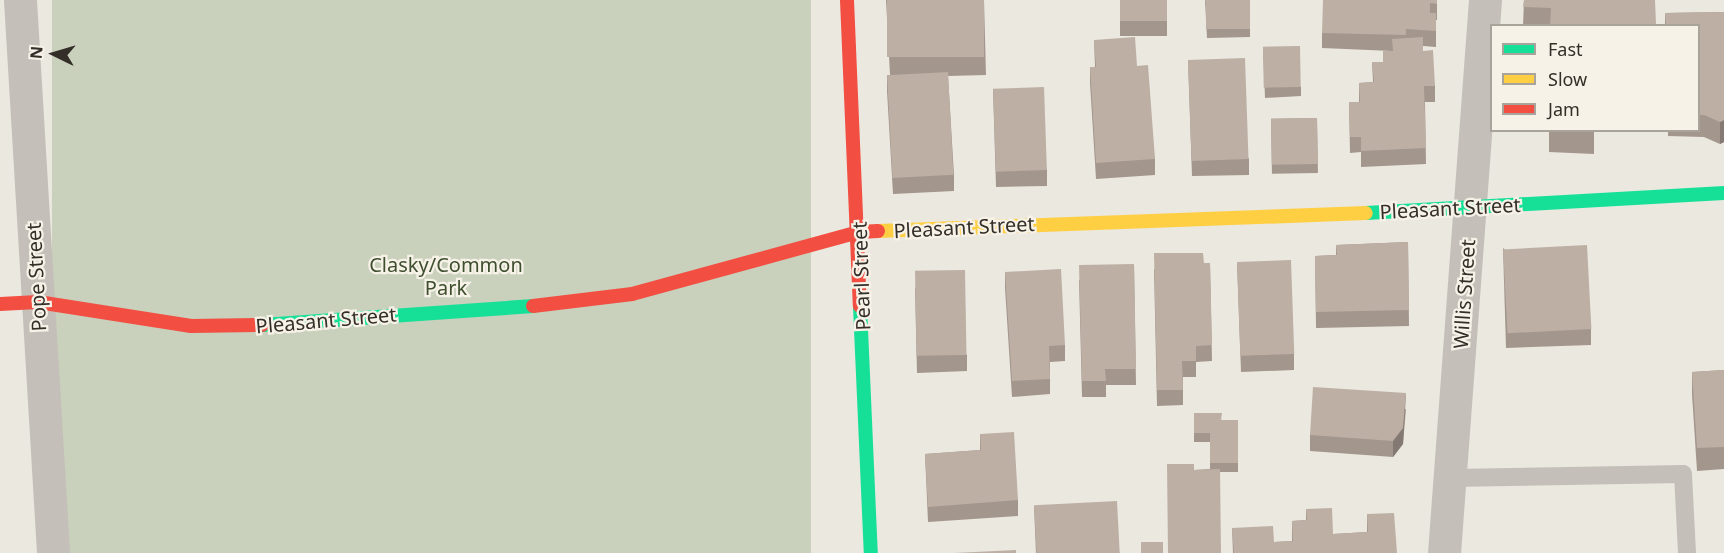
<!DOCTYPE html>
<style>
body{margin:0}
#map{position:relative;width:1724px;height:553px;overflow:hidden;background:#ebe8e0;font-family:"Noto Sans",sans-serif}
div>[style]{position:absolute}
.green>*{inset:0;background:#c9d0bc;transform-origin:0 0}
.lane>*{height:18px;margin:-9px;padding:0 9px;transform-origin:9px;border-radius:9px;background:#c4c0b9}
.street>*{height:33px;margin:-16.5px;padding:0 16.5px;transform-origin:16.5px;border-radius:16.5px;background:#c4c0b9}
.fast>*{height:14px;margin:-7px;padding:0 7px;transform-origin:7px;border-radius:7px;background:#16e098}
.slow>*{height:14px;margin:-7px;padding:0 7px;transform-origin:7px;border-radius:7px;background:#ffcf43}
.jam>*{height:14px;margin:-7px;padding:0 7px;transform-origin:7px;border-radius:7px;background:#f24e42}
.wall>*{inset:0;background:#a3968d;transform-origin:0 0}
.shaded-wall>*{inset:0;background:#847a73}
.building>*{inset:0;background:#bdafa4;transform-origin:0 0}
span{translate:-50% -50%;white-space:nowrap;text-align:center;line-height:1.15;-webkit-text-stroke:4.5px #f7f2e8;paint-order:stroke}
.street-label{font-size:20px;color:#342e28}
.park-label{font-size:20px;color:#3e4f2f}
.legend{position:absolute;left:1490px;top:24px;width:210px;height:108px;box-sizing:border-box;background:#f7f2e8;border:2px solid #a9a49b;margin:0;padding:8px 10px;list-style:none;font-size:18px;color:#342e28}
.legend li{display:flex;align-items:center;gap:12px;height:30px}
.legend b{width:30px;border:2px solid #a9a49b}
.north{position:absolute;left:24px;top:24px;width:60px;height:60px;-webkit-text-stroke:4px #f7f2e8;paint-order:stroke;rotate:275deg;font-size:16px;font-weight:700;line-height:24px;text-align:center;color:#342e28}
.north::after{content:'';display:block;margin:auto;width:21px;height:27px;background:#342e28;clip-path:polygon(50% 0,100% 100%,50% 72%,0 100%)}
</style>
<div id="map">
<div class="green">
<i style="left:52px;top:0;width:759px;height:554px"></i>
</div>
<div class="lane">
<i style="left:1451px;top:478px;width:232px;rotate:-1deg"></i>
<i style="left:1683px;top:474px;width:79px;rotate:87.1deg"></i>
</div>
<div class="street">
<i style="left:20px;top:0;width:554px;rotate:86.58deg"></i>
<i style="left:1444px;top:553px;width:555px;rotate:-85.76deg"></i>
</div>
<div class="fast">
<i style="left:1366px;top:213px;width:359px;rotate:-3.2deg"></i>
<i style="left:860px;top:306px;width:247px;rotate:87.5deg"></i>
<i style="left:262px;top:325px;width:272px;rotate:-4deg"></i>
</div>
<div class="slow">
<i style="left:878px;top:231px;width:488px;rotate:-2.1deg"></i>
</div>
<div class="jam">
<i style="left:847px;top:0;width:306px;rotate:87.6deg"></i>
<i style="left:0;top:304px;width:38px;rotate:-3deg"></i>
<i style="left:38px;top:302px;width:155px;rotate:8.9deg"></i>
<i style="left:191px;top:326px;width:71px;rotate:-0.8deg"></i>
<i style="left:533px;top:306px;width:100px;rotate:-6.9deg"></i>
<i style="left:632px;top:294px;width:235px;rotate:-15.3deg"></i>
<i style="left:859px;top:232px;width:19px;rotate:-3deg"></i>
</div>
<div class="wall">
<i style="clip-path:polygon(886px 0,984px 0,986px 75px,948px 76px,954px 175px,954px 191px,893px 194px,887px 91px,887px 75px,890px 75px)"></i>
<i style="left:1120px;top:0;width:47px;height:36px"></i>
<i style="clip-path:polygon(1205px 0,1250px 28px,1250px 37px,1207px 38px)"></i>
<i style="clip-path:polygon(1437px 0,1437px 20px,1436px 20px,1436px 47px,1423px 46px,1423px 51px,1435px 86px,1435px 102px,1425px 102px,1426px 164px,1361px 167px,1361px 152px,1350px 153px,1349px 102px,1359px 102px,1359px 83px,1373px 82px,1372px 62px,1383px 62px,1392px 51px,1322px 48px,1322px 33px)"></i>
<i style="clip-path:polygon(1524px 0,1656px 24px,1665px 24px,1665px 13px,1724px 12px,1724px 142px,1720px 144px,1704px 137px,1668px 136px,1668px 130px,1698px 130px,1698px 26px,1523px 26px)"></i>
<i style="clip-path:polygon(1094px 40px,1137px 66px,1155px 159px,1155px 175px,1096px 179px,1090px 83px,1090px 67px,1095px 67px)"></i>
<i style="clip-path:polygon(1263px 48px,1301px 87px,1301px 96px,1265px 98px)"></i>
<i style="clip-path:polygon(1188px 60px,1249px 159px,1249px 175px,1192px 176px)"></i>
<i style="clip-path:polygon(993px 89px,1047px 170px,1047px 186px,996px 187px)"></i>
<i style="left:1317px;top:118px;width:55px;height:46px;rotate:89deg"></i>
<i style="clip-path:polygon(1628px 130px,1628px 132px,1594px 131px,1594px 154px,1549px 152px,1549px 131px,1530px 131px)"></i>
<i style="clip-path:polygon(1408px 242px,1409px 326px,1316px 328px,1315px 256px,1336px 255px,1336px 245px)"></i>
<i style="clip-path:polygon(1503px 248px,1591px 329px,1591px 345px,1506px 348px)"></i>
<i style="clip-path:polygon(1237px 262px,1294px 354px,1294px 370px,1241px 372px)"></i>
<i style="clip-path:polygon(1204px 263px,1210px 263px,1212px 361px,1196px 362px,1196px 377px,1183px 377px,1183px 405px,1157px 406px,1154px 269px)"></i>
<i style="clip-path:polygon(1134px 264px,1136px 385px,1106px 385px,1106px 397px,1082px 397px,1079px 280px)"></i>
<i style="clip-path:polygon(1005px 272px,1065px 345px,1065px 361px,1050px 362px,1050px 394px,1012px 397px,1005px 288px)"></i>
<i style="clip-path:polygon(915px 287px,967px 355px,967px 371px,917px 373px)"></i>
<i style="clip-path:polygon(1724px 370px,1724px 469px,1697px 471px,1692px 394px,1692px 372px)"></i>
<i style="clip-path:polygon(1406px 409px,1403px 444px,1393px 457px,1310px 451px,1310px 435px)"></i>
<i style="clip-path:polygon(1194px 413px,1222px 420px,1238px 420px,1238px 472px,1220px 472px,1194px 470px,1210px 469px,1210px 442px,1194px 442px)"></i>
<i style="clip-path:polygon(980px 434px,1018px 500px,1018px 516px,928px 522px,925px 454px,980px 450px)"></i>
<i style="clip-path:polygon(1034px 506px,1120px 553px,1036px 553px)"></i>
<i style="clip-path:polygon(1306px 509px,1333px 534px,1367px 532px,1367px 514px,1397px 553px,1233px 553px,1232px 528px,1274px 542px,1292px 541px,1292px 521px,1306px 520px)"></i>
</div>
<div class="shaded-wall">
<i style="clip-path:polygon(1724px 120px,1724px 142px,1720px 144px,1720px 122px)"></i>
<i style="clip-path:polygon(1406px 393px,1403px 444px,1393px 457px,1393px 441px)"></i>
</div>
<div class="building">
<i style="left:887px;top:0;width:97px;height:57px"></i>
<i style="left:1120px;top:0;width:47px;height:21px"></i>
<i style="left:1206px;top:0;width:44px;height:29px"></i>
<i style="clip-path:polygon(1323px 0,1437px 0,1437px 4px,1430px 3px,1430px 13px,1436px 13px,1436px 31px,1406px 29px,1406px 35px,1322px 33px)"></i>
<i style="clip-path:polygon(1524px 0,1655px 0,1656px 24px,1666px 24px,1665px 13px,1724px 12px,1724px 120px,1720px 122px,1704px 115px,1698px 115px,1698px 26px,1550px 26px,1551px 8px,1523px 7px)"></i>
<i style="clip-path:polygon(1135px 37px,1137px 66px,1148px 65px,1155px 159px,1096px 163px,1090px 67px,1096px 67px,1094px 40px)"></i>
<i style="clip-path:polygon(1423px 37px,1423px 51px,1433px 50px,1435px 86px,1424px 86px,1426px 148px,1361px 151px,1361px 137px,1350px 137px,1349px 102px,1360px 102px,1359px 83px,1374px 82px,1372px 62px,1383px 62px,1383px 51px,1393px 51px,1392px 39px)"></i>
<i style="left:1300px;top:46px;width:41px;height:37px;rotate:89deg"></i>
<i style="left:1245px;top:58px;width:101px;height:57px;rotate:88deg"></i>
<i style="left:948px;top:72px;width:103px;height:61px;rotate:87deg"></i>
<i style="left:1044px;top:87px;width:83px;height:51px;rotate:88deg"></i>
<i style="left:1317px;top:118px;width:46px;height:46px;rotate:89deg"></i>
<i style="clip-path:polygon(1557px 130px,1594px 130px,1594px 131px)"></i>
<i style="clip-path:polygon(1408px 242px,1409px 310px,1316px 312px,1315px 256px,1337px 255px,1336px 245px)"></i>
<i style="left:1587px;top:245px;width:84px;height:84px;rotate:87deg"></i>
<i style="clip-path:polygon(1154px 253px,1203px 253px,1204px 263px,1210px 263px,1212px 345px,1196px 346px,1196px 361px,1182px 361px,1183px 390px,1157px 390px)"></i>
<i style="left:1291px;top:260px;width:94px;height:54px;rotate:88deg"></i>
<i style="clip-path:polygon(1134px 264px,1136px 369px,1105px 369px,1106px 381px,1082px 381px,1079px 265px)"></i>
<i style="clip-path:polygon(1061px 269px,1065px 345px,1049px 346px,1050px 379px,1012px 381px,1005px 272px)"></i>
<i style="left:965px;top:270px;width:85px;height:50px;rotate:89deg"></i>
<i style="clip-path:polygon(1724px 370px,1724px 447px,1697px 448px,1692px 372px)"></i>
<i style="clip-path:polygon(1313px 387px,1406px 393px,1403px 428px,1393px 441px,1310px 435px)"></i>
<i style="clip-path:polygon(1194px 413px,1222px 413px,1221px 420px,1238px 420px,1238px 463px,1210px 463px,1210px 433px,1194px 433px)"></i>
<i style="clip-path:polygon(1014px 432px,1018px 500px,928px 507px,925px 454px,981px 450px,980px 434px)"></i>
<i style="clip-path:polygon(1167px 464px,1194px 464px,1194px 470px,1220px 469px,1221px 553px,1168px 553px)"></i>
<i style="left:1117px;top:501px;width:52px;height:83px;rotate:87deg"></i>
<i style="clip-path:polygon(1332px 508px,1333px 534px,1368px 532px,1367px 514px,1394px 513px,1397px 553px,1234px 553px,1232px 528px,1273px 526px,1274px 542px,1293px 541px,1292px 521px,1307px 520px,1306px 509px)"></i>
<i style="left:1141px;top:542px;width:22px;height:11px"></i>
<i style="clip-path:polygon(1016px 550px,1016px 553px,954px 553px)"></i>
</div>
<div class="street-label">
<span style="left:1450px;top:208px;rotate:-3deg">Pleasant Street</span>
<span style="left:964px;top:227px;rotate:-3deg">Pleasant Street</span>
<span style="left:861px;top:276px;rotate:-92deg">Pearl Street</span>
<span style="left:36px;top:277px;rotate:-93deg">Pope Street</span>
<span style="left:1464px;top:294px;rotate:-86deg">Willis Street</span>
<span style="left:326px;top:320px;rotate:-5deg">Pleasant Street</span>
</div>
<div class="park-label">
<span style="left:446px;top:276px">Clasky/Common<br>Park</span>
</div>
<ul class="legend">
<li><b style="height:8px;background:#16e098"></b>Fast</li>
<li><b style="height:8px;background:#ffcf43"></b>Slow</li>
<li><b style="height:8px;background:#f24e42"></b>Jam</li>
</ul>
<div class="north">N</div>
</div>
